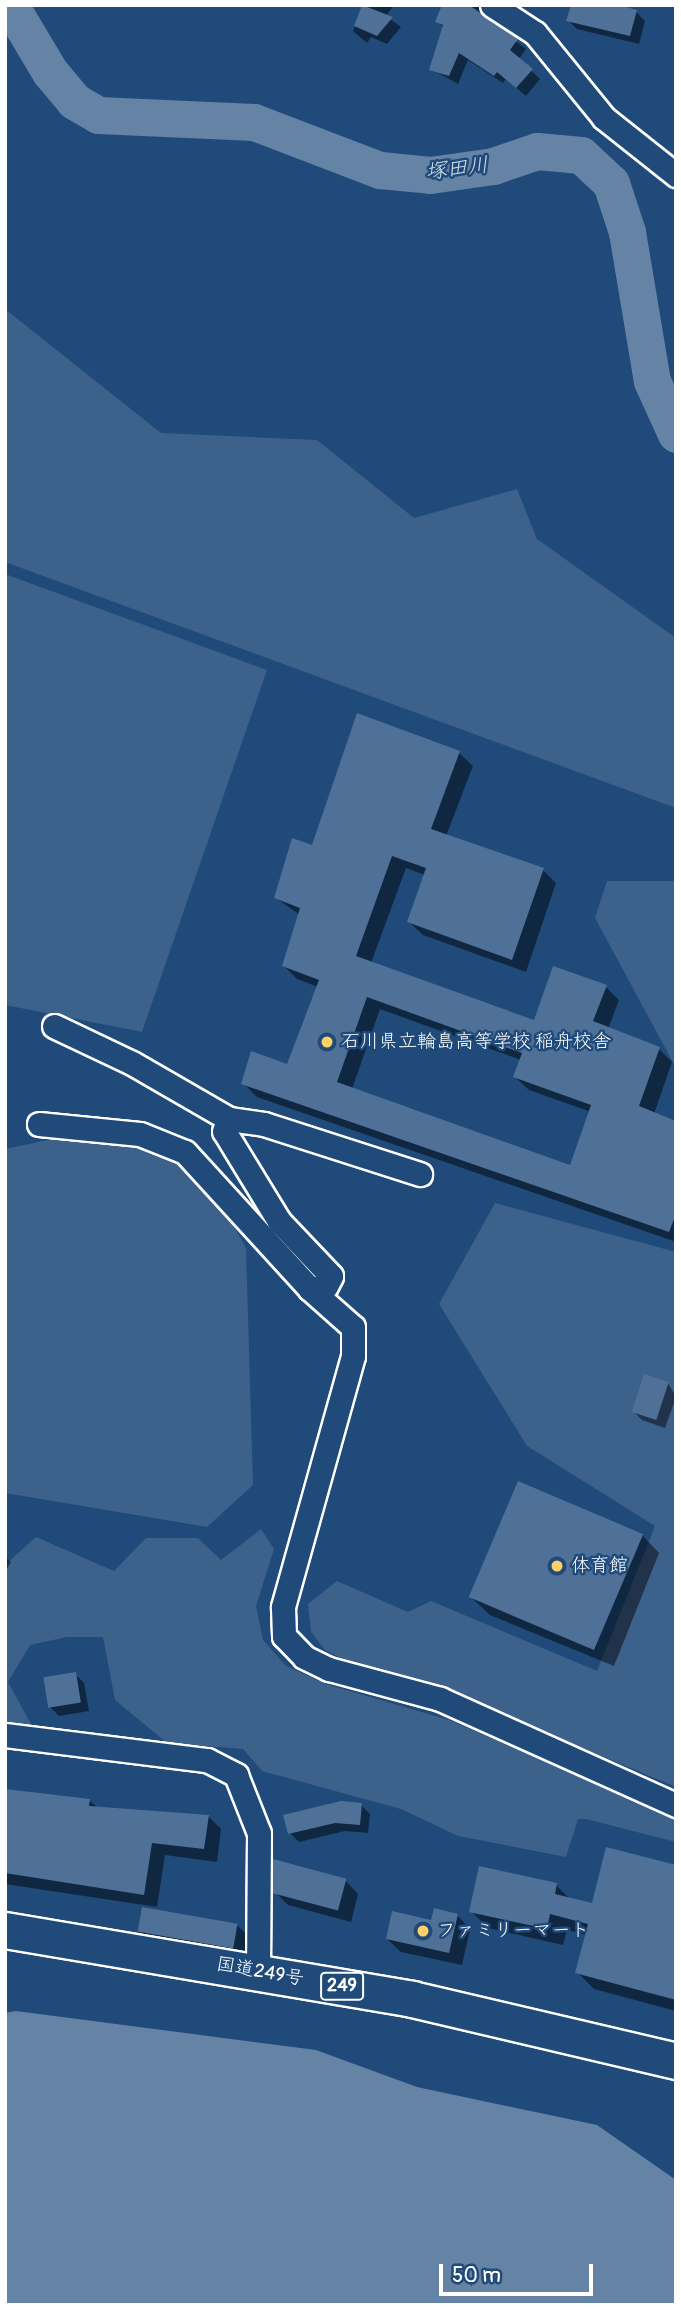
<!DOCTYPE html>
<meta charset="utf-8">
<style>
body{margin:0}
#map{position:relative;width:681px;height:2310px;overflow:hidden;background:#1f4a7a;font-family:Pangolin,"Klee One",sans-serif}
div>[style]{position:absolute}
.green>*{inset:0;background:#3c618b}
.water>*{inset:0;background:#6583a4}
.shadow>*{inset:0;background:#0007}
.river>*{height:37px;margin:-18.5px;padding:0 18.5px;transform-origin:18.5px;border-radius:18.5px;background:#6583a4}
.building>*{inset:0;background:#507197;transform-origin:0 0}
.roads{filter:drop-shadow(2px 0 #fff) drop-shadow(-2px 0 #fff) drop-shadow(0 2px #fff) drop-shadow(0 -2px #fff)}
.minor>*{height:23px;margin:-11.5px;padding:0 11.5px;transform-origin:11.5px;border-radius:11.5px;background:#1f4a7a}
.highway>*{height:35px;margin:-17.5px;padding:0 17.5px;transform-origin:17.5px;border-radius:17.5px;background:#1f4a7a}
.dots>*{width:19px;height:19px;translate:-50% -50%;box-sizing:border-box;border:4px solid #1f4a7a;border-radius:50%}
span{translate:-50% -50%;white-space:nowrap;text-align:center;line-height:1.15;-webkit-text-stroke:5px #1f4a7a;paint-order:stroke}
.shield-label span{padding:2px 5px;background:#1f4a7a;border:2px solid;border-radius:5px;-webkit-text-stroke-width:0}
.shield-label{font-size:18px;color:#fff;font-weight:700}
.poi-label{font-size:19px;color:#fff}
.left{translate:0 -50%;text-align:left}
.street-label{font-size:19px;color:#fff}
.water-label{font-size:21px;color:#d8e0e8;font-style:italic}
.frame{position:absolute;inset:0;border:7px solid #fff;pointer-events:none}
.scale{position:absolute;left:439px;top:2264px;width:154px;height:32px;box-sizing:border-box;border:4px solid #fff;border-top:0;padding-left:9px;font-size:21px;line-height:24px;white-space:nowrap;color:#fff;-webkit-text-stroke:5px #1f4a7a;paint-order:stroke}
</style>
<div id="map">
<div class="green">
<i style="clip-path:polygon(5px 309px,161px 433px,317px 440px,414px 518px,517px 489px,537px 539px,676px 638px,676px 808px,5px 562px)"></i>
<i style="clip-path:polygon(5px 574px,267px 670px,142px 1032px,5px 1005px)"></i>
<i style="clip-path:polygon(607px 881px,676px 881px,676px 1068px,595px 918px)"></i>
<i style="clip-path:polygon(62px 1137px,147px 1144px,211px 1184px,246px 1248px,253px 1485px,207px 1527px,5px 1493px,5px 1149px)"></i>
<i style="clip-path:polygon(495px 1203px,676px 1252px,676px 1787px,437px 1687px,354px 1665px,325px 1650px,311px 1632px,308px 1604px,337px 1581px,408px 1612px,431px 1601px,597px 1671px,655px 1526px,527px 1446px,439px 1304px)"></i>
<i style="clip-path:polygon(261px 1529px,274px 1549px,256px 1606px,263px 1640px,286px 1666px,326px 1684px,449px 1720px,676px 1817px,676px 1842px,586px 1819px,578px 1819px,566px 1857px,458px 1836px,401px 1809px,262px 1771px,243px 1749px,167px 1743px,115px 1700px,103px 1637px,67px 1637px,30px 1645px,8px 1682px,32px 1726px,5px 1724px,5px 1565px,36px 1537px,114px 1571px,146px 1538px,198px 1538px,221px 1560px)"></i>
</div>
<div class="water">
<i style="clip-path:polygon(16px 2011px,316px 2050px,417px 2087px,597px 2125px,676px 2180px,676px 2305px,5px 2305px,5px 2013px)"></i>
</div>
<div class="shadow">
<i style="clip-path:polygon(364px 5px,394px 5px,386px 16px,401px 27px,387px 44px,371px 37px,367px 43px,353px 31px)"></i>
<i style="clip-path:polygon(444px 5px,490px 5px,482px 16px,526px 49px,519px 59px,540px 79px,526px 96px,506px 79px,503px 83px,468px 60px,458px 84px,431px 69px,444px 28px,437px 21px)"></i>
<i style="clip-path:polygon(636px 12px,645px 21px,639px 44px,577px 29px,568px 20px)"></i>
<i style="clip-path:polygon(evenodd,459px 753px,473px 766px,446px 836px,543px 870px,556px 883px,526px 972px,423px 935px,409px 922px,425px 875px,406px 868px,371px 963px,535px 1023px,606px 987px,619px 1000px,608px 1029px,659px 1049px,672px 1062px,654px 1114px,676px 1123px,676px 1242px,257px 1097px,243px 1083px,288px 1066px,318px 987px,297px 979px,284px 966px,300px 915px,276px 898px,313px 847px,459px 753px,380px 1009px,521px 1060px,515px 1077px,529px 1090px,591px 1112px,571px 1167px,352px 1089px,380px 1009px)"></i>
<i style="clip-path:polygon(668px 1383px,676px 1397px,665px 1428px,642px 1420px,633px 1411px)"></i>
<i style="clip-path:polygon(642px 1535px,659px 1553px,614px 1666px,490px 1615px,472px 1598px)"></i>
<i style="clip-path:polygon(5px 1557px,11px 1562px,5px 1572px)"></i>
<i style="clip-path:polygon(75px 1674px,84px 1683px,89px 1711px,59px 1716px,50px 1707px)"></i>
<i style="clip-path:polygon(5px 1791px,89px 1800px,98px 1808px,208px 1816px,221px 1829px,217px 1862px,165px 1855px,157px 1907px,5px 1884px)"></i>
<i style="clip-path:polygon(361px 1805px,370px 1814px,368px 1833px,345px 1831px,299px 1842px,290px 1833px)"></i>
<i style="clip-path:polygon(676px 1867px,676px 2011px,594px 1989px,577px 1972px,587px 1935px,567px 1930px,563px 1945px,488px 1928px,471px 1911px,556px 1885px,570px 1899px,594px 1905px)"></i>
<i style="clip-path:polygon(345px 1880px,358px 1894px,351px 1922px,288px 1905px,274px 1891px)"></i>
<i style="clip-path:polygon(457px 1915px,470px 1929px,462px 1965px,401px 1952px,387px 1939px)"></i>
<i style="clip-path:polygon(238px 1926px,251px 1939px,247px 1961px,153px 1945px,139px 1931px)"></i>
</div>
<div class="river">
<i style="left:10px;top:5px;width:78px;rotate:59.2deg"></i>
<i style="left:50px;top:72px;width:38px;rotate:50deg"></i>
<i style="left:74px;top:101px;width:28px;rotate:30deg"></i>
<i style="left:98px;top:115px;width:156px;rotate:2.6deg"></i>
<i style="left:254px;top:122px;width:135px;rotate:20.9deg"></i>
<i style="left:380px;top:170px;width:50px;rotate:5.7deg"></i>
<i style="left:430px;top:175px;width:64px;rotate:-8.1deg"></i>
<i style="left:493px;top:166px;width:46px;rotate:-18.8deg"></i>
<i style="left:537px;top:151px;width:44px;rotate:5.2deg"></i>
<i style="left:581px;top:155px;width:41px;rotate:43deg"></i>
<i style="left:611px;top:183px;width:52px;rotate:71.9deg"></i>
<i style="left:627px;top:232px;width:151px;rotate:80.5deg"></i>
<i style="left:652px;top:381px;width:58px;rotate:65.6deg"></i>
</div>
<div class="building">
<i style="clip-path:polygon(362px 5px,393px 17px,377px 36px,354px 26px)"></i>
<i style="clip-path:polygon(442px 5px,469px 5px,518px 39px,510px 50px,533px 69px,516px 88px,497px 72px,494px 76px,459px 53px,449px 76px,429px 70px,443px 25px,435px 22px)"></i>
<i style="clip-path:polygon(571px 5px,619px 5px,637px 10px,630px 36px,566px 21px)"></i>
<i style="clip-path:polygon(evenodd,357px 713px,460px 751px,431px 829px,544px 868px,512px 960px,407px 922px,426px 868px,392px 856px,356px 956px,534px 1020px,553px 966px,607px 985px,593px 1021px,660px 1047px,639px 1106px,676px 1121px,676px 1214px,669px 1232px,241px 1084px,251px 1051px,287px 1064px,319px 980px,282px 966px,300px 908px,274px 898px,292px 838px,312px 845px,357px 713px,367px 997px,522px 1053px,513px 1077px,591px 1105px,570px 1165px,337px 1082px,367px 997px)"></i>
<i style="left:644px;top:1374px;width:26px;height:40px;rotate:18deg"></i>
<i style="left:518px;top:1481px;width:136px;height:126px;rotate:23deg"></i>
<i style="left:76px;top:1672px;width:31px;height:33px;rotate:81deg"></i>
<i style="clip-path:polygon(5px 1789px,90px 1799px,89px 1806px,209px 1815px,204px 1849px,152px 1843px,144px 1895px,5px 1873px)"></i>
<i style="clip-path:polygon(341px 1801px,362px 1803px,360px 1825px,335px 1823px,288px 1834px,283px 1815px)"></i>
<i style="clip-path:polygon(606px 1847px,676px 1865px,676px 2000px,575px 1973px,588px 1924px,550px 1914px,547px 1929px,469px 1912px,479px 1866px,557px 1883px,555px 1894px,592px 1903px)"></i>
<i style="left:273px;top:1859px;width:76px;height:33px;rotate:15deg"></i>
<i style="left:142px;top:1907px;width:97px;height:25px;rotate:10deg"></i>
<i style="clip-path:polygon(434px 1908px,458px 1914px,449px 1953px,386px 1939px,392px 1911px,431px 1920px)"></i>
</div>
<div class="roads">
<div class="minor">
<i style="left:492px;top:5px;width:51px;rotate:33.1deg"></i>
<i style="left:535px;top:33px;width:109px;rotate:50.9deg"></i>
<i style="left:604px;top:118px;width:92px;rotate:38.4deg"></i>
<i style="left:54px;top:1026px;width:86px;rotate:25.4deg"></i>
<i style="left:132px;top:1063px;width:112px;rotate:30deg"></i>
<i style="left:39px;top:1124px;width:101px;rotate:5.7deg"></i>
<i style="left:140px;top:1134px;width:48px;rotate:21.8deg"></i>
<i style="left:185px;top:1152px;width:185px;rotate:47.6deg"></i>
<i style="left:310px;top:1289px;width:57px;rotate:41.5deg"></i>
<i style="left:353px;top:1327px;width:29px;rotate:90deg"></i>
<i style="left:353px;top:1356px;width:261px;rotate:105.6deg"></i>
<i style="left:283px;top:1607px;width:29px;rotate:88deg"></i>
<i style="left:284px;top:1636px;width:29px;rotate:46deg"></i>
<i style="left:304px;top:1657px;width:28px;rotate:26deg"></i>
<i style="left:329px;top:1669px;width:115px;rotate:15.1deg"></i>
<i style="left:440px;top:1699px;width:259px;rotate:24.2deg"></i>
<i style="left:310px;top:1289px;width:16px;rotate:-11deg"></i>
<i style="left:326px;top:1286px;width:11px;rotate:-63deg"></i>
<i style="left:331px;top:1276px;width:76px;rotate:-133.4deg"></i>
<i style="left:279px;top:1221px;width:105px;rotate:-121.4deg"></i>
<i style="left:224px;top:1131px;width:13px;rotate:-67deg"></i>
<i style="left:229px;top:1119px;width:35px;rotate:8deg"></i>
<i style="left:264px;top:1124px;width:164px;rotate:17.8deg"></i>
<i style="left:5px;top:1735px;width:204px;rotate:7.1deg"></i>
<i style="left:207px;top:1760px;width:33px;rotate:27deg"></i>
<i style="left:236px;top:1775px;width:62px;rotate:68.4deg"></i>
<i style="left:259px;top:1833px;width:138px;rotate:90.4deg"></i>
</div>
<div class="highway">
<i style="left:5px;top:1930px;width:413px;rotate:9.6deg"></i>
<i style="left:412px;top:1999px;width:271px;rotate:13.2deg"></i>
</div>
</div>
<div class="dots">
<i style="left:327px;top:1042px;background:#ffd166"></i>
<i style="left:557px;top:1566px;background:#ffd166"></i>
<i style="left:423px;top:1931px;background:#ffd166"></i>
</div>
<div class="shield-label">
<span style="left:342px;top:1986px">249</span>
</div>
<div class="poi-label">
<span class="left" style="left:341px;top:1042px">石川県立輪島高等学校 稲舟校舎</span>
<span class="left" style="left:571px;top:1566px">体育館</span>
<span class="left" style="left:437px;top:1931px">ファミリーマート</span>
</div>
<div class="street-label">
<span style="left:260px;top:1972px;rotate:10deg">国道249号</span>
</div>
<div class="water-label">
<span style="left:457px;top:169px;rotate:-7deg">塚田川</span>
</div>
<div class="frame"></div>
<div class="scale">50 m</div>
</div>
